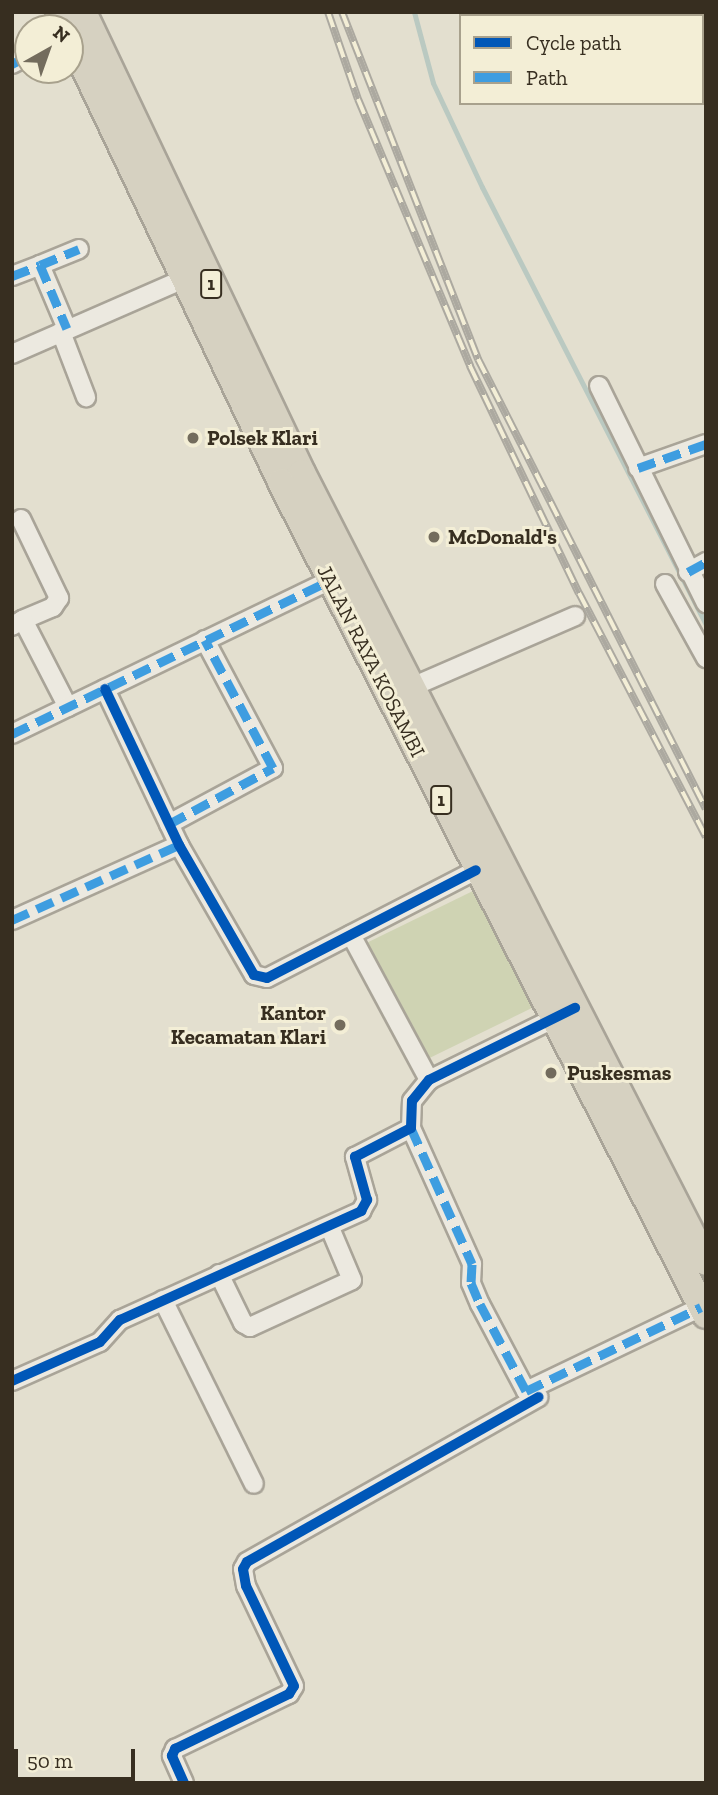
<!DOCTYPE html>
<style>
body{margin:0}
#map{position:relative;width:718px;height:1795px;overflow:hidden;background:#e3dfcf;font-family:"Zilla Slab",serif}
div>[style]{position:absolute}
.green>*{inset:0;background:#cfd3b3;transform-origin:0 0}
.stream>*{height:5px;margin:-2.5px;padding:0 2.5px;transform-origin:2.5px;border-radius:2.5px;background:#bac9c1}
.roads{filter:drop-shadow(2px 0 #a9a498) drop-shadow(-2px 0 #a9a498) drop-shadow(0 2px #a9a498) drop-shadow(0 -2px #a9a498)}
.minor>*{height:18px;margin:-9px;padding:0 9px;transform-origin:9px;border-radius:9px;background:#ece9e0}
.highway>*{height:26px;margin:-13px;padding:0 13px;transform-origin:13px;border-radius:13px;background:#d6d1c1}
.rail>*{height:8px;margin-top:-4px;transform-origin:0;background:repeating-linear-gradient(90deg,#f3eed6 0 16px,#aca9a0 0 32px);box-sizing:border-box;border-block:2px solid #aca9a0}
.quiet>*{height:9px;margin-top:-4.5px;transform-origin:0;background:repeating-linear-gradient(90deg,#3e9de0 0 18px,transparent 0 27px)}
.cycleway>*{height:10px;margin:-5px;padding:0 5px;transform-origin:5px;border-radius:5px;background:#0057b8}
.dots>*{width:19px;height:19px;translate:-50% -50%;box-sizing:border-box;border:4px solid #f3eed6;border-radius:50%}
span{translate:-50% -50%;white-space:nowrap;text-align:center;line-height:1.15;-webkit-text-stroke:6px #f3eed6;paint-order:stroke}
.shield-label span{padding:2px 5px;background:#f3eed6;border:2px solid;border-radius:5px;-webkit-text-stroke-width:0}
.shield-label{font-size:19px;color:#372e20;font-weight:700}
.poi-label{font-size:21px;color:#372e20;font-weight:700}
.left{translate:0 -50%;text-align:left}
.right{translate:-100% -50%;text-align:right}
.street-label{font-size:21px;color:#372e20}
.frame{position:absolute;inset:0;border:14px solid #372e20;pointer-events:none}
.legend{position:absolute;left:459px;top:14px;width:245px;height:91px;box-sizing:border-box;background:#f3eed6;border:2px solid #a8a18d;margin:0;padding:9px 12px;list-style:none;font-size:21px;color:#372e20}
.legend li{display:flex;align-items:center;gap:14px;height:35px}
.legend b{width:35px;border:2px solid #a8a18d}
.north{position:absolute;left:14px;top:14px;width:70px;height:70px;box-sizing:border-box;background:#f3eed6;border:2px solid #a8a18d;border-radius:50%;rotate:40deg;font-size:19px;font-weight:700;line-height:28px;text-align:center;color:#372e20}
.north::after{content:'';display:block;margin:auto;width:24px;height:32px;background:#736c5d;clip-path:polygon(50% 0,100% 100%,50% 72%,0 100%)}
.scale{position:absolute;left:14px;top:1749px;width:121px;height:32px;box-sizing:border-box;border:4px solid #372e20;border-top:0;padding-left:9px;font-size:21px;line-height:24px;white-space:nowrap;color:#372e20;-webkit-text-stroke:5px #f3eed6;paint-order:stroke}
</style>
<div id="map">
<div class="green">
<i style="left:477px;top:889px;width:131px;height:127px;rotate:64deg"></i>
</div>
<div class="stream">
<i style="left:414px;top:12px;width:73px;rotate:75deg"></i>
<i style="left:433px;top:83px;width:115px;rotate:64.8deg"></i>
<i style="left:482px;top:187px;width:491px;rotate:62.9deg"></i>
</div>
<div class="roads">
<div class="minor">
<i style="left:12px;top:64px;width:18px;rotate:-27deg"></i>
<i style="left:40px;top:265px;width:42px;rotate:-22.3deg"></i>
<i style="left:12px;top:276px;width:30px;rotate:-21deg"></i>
<i style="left:40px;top:265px;width:69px;rotate:67.1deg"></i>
<i style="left:61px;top:332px;width:70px;rotate:69deg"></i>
<i style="left:12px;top:354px;width:188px;rotate:-23.6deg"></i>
<i style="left:599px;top:386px;width:242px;rotate:63.8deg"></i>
<i style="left:638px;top:468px;width:72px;rotate:-19.4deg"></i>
<i style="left:21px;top:519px;width:88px;rotate:64.3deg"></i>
<i style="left:59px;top:598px;width:11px;rotate:124deg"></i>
<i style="left:53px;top:607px;width:33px;rotate:157deg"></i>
<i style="left:688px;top:572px;width:21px;rotate:-29deg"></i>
<i style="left:665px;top:584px;width:85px;rotate:61deg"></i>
<i style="left:12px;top:626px;width:13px;rotate:-29deg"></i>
<i style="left:23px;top:620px;width:98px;rotate:62.7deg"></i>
<i style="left:412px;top:687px;width:178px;rotate:-23.5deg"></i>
<i style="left:105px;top:689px;width:173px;rotate:64.6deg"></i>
<i style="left:179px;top:845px;width:150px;rotate:60deg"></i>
<i style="left:254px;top:975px;width:13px;rotate:13deg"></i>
<i style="left:267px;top:978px;width:235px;rotate:-27.3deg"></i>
<i style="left:12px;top:734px;width:354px;rotate:-25.8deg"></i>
<i style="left:169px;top:824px;width:118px;rotate:-28.3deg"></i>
<i style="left:273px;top:768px;width:145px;rotate:-118deg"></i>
<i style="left:12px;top:920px;width:183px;rotate:-24.2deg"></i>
<i style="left:351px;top:935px;width:165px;rotate:61.7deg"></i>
<i style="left:411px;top:1128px;width:149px;rotate:65.8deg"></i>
<i style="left:472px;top:1264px;width:19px;rotate:93deg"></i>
<i style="left:471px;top:1283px;width:23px;rotate:67deg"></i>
<i style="left:480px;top:1304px;width:98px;rotate:62.1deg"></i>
<i style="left:526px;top:1391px;width:194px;rotate:-25.6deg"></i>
<i style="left:219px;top:1274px;width:55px;rotate:63.9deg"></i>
<i style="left:243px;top:1323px;width:8px;rotate:30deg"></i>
<i style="left:250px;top:1327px;width:112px;rotate:-24.7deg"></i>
<i style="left:352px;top:1280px;width:56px;rotate:-112.9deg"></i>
<i style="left:163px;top:1300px;width:205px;rotate:63.7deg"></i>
<i style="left:12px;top:1381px;width:96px;rotate:-23.9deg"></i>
<i style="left:100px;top:1342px;width:30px;rotate:-48deg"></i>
<i style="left:120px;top:1320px;width:265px;rotate:-24.3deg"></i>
<i style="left:361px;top:1211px;width:13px;rotate:-61deg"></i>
<i style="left:367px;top:1200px;width:45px;rotate:-105.6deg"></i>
<i style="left:355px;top:1157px;width:63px;rotate:-27.4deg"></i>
<i style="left:411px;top:1128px;width:27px;rotate:-88deg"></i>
<i style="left:412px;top:1101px;width:27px;rotate:-51deg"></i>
<i style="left:429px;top:1080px;width:149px;rotate:-26.2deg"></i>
<i style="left:184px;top:1783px;width:30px;rotate:-114deg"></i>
<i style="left:172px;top:1756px;width:8px;rotate:-67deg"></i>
<i style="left:175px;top:1749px;width:127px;rotate:-25.8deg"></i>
<i style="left:289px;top:1694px;width:9px;rotate:-58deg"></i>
<i style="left:294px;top:1686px;width:111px;rotate:-115.6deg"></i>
<i style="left:246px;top:1586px;width:17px;rotate:-100deg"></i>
<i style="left:243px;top:1569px;width:8px;rotate:-60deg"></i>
<i style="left:247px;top:1562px;width:335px;rotate:-29.5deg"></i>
</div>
<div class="highway">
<i style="left:59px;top:12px;width:17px;rotate:66deg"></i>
<i style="left:83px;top:12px;width:510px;rotate:64.59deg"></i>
<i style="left:302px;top:473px;width:886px;rotate:62.89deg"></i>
<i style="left:70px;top:37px;width:492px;rotate:64.6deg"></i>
<i style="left:281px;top:482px;width:935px;rotate:62.97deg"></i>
</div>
</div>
<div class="rail">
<i style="left:328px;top:12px;width:92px;rotate:71deg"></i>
<i style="left:358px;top:99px;width:290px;rotate:67.2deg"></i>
<i style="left:470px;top:366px;width:252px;rotate:64.4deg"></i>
<i style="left:579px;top:593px;width:275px;rotate:62.5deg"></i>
<i style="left:342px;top:12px;width:373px;rotate:68.6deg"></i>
<i style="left:478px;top:359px;width:504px;rotate:63.13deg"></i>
</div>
<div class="quiet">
<i style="left:12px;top:64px;width:18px;rotate:-27deg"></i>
<i style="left:40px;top:265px;width:42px;rotate:-22.3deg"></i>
<i style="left:12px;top:276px;width:30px;rotate:-21deg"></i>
<i style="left:40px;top:265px;width:69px;rotate:67.1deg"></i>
<i style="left:638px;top:468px;width:72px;rotate:-19.4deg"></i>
<i style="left:688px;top:572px;width:21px;rotate:-29deg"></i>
<i style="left:12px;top:734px;width:354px;rotate:-25.8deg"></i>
<i style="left:169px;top:824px;width:118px;rotate:-28.3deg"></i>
<i style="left:273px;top:768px;width:145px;rotate:-118deg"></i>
<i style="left:12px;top:920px;width:183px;rotate:-24.2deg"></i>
<i style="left:411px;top:1128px;width:149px;rotate:65.8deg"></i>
<i style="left:472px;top:1264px;width:19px;rotate:93deg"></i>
<i style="left:471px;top:1283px;width:23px;rotate:67deg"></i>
<i style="left:480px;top:1304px;width:98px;rotate:62.1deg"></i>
<i style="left:526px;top:1391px;width:194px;rotate:-25.6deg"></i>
</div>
<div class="cycleway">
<i style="left:105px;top:689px;width:173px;rotate:64.6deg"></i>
<i style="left:179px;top:845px;width:150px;rotate:60deg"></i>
<i style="left:254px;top:975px;width:13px;rotate:13deg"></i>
<i style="left:267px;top:978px;width:235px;rotate:-27.3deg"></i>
<i style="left:12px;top:1381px;width:96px;rotate:-23.9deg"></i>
<i style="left:100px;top:1342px;width:30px;rotate:-48deg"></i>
<i style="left:120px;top:1320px;width:265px;rotate:-24.3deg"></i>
<i style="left:361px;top:1211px;width:13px;rotate:-61deg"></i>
<i style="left:367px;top:1200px;width:45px;rotate:-105.6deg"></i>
<i style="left:355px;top:1157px;width:63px;rotate:-27.4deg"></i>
<i style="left:411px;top:1128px;width:27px;rotate:-88deg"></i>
<i style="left:412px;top:1101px;width:27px;rotate:-51deg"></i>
<i style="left:429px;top:1080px;width:163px;rotate:-26.3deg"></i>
<i style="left:184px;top:1783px;width:30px;rotate:-114deg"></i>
<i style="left:172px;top:1756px;width:8px;rotate:-67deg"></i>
<i style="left:175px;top:1749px;width:127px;rotate:-25.8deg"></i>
<i style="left:289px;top:1694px;width:9px;rotate:-58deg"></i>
<i style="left:294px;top:1686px;width:111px;rotate:-115.6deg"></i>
<i style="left:246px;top:1586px;width:17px;rotate:-100deg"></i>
<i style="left:243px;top:1569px;width:8px;rotate:-60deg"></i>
<i style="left:247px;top:1562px;width:335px;rotate:-29.5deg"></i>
</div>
<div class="dots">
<i style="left:193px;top:438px;background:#736c5d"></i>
<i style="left:434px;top:537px;background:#736c5d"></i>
<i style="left:340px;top:1025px;background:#736c5d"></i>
<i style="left:551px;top:1073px;background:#736c5d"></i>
</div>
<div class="shield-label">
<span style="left:211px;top:284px">1</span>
<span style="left:441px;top:800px">1</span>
</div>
<div class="poi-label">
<span class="left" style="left:207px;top:438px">Polsek Klari</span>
<span class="left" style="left:448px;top:537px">McDonald's</span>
<span class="right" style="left:326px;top:1025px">Kantor<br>Kecamatan Klari</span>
<span class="left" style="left:567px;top:1073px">Puskesmas</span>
</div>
<div class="street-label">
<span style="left:371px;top:661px;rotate:63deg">JALAN RAYA KOSAMBI</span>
</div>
<div class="frame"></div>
<ul class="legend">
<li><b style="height:9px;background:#0057b8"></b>Cycle path</li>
<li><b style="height:9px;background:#3e9de0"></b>Path</li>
</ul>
<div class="north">N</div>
<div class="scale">50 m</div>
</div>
